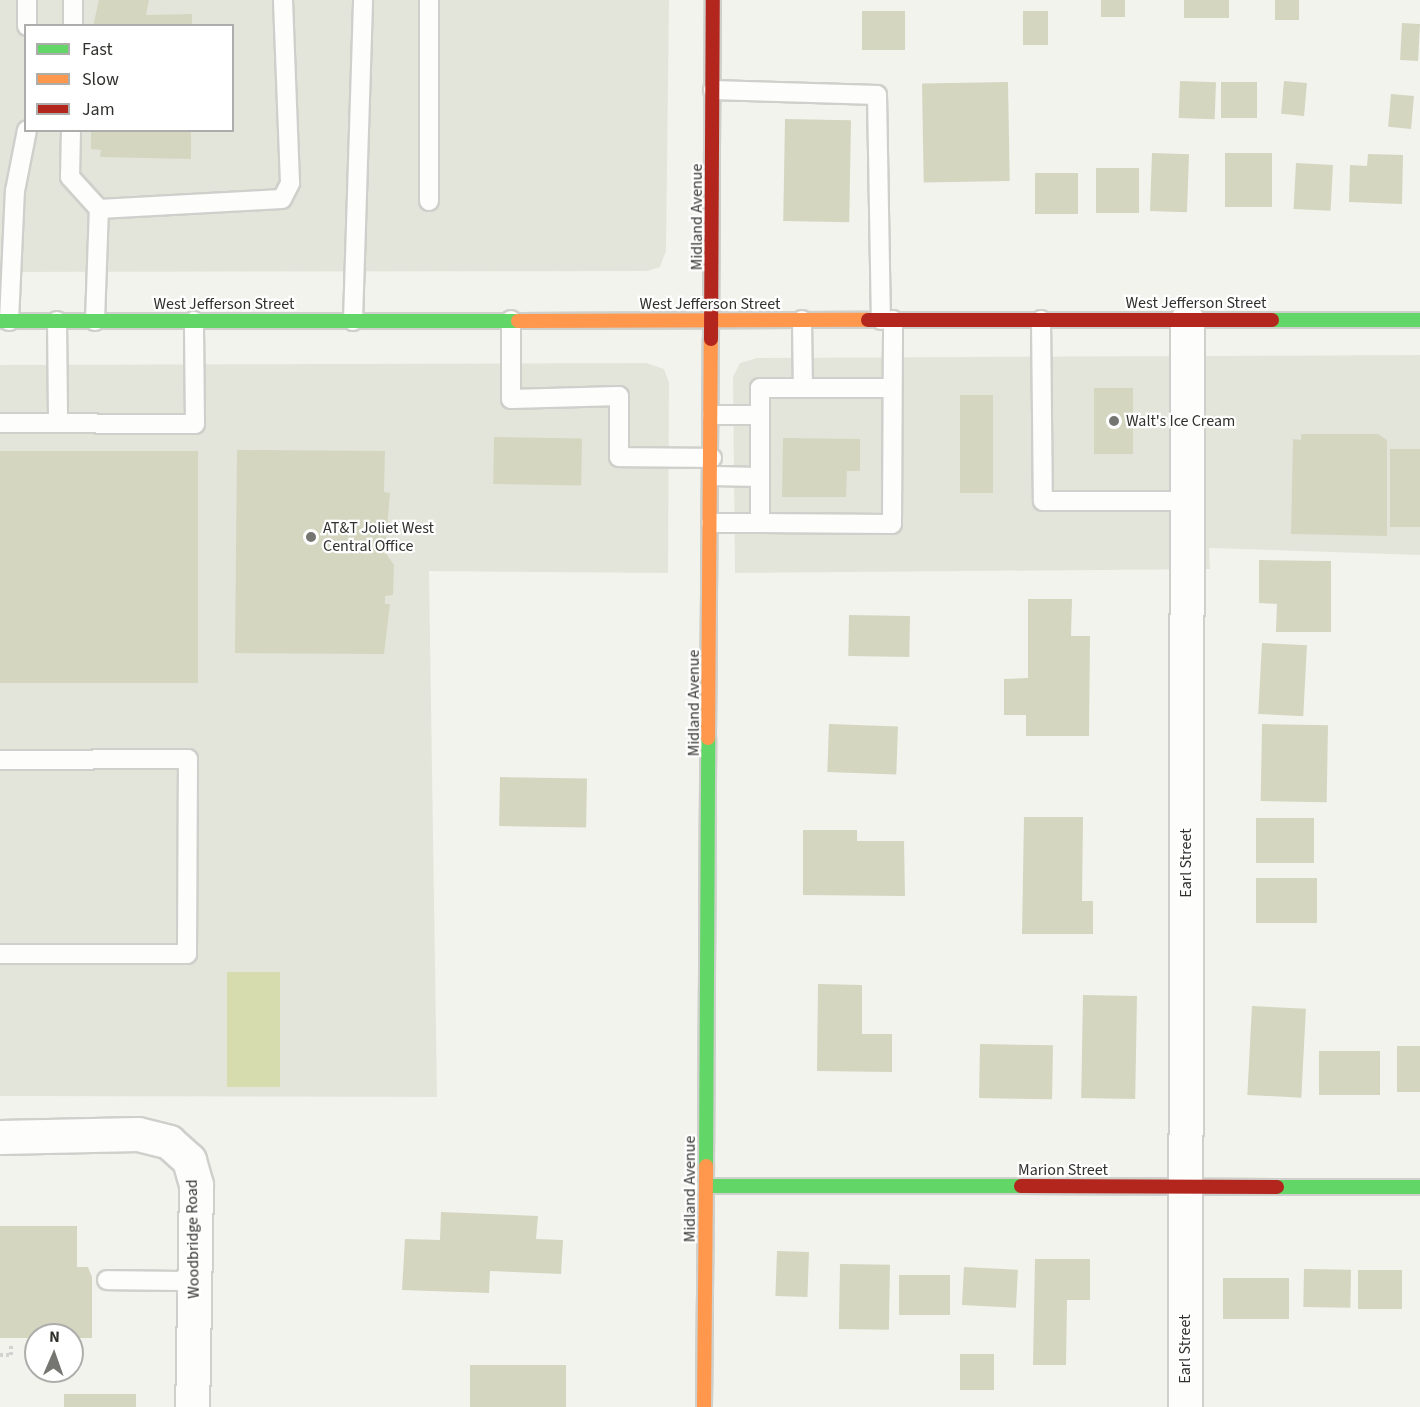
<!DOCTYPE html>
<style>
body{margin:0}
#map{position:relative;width:1420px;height:1407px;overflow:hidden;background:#f3f3ee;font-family:"Source Sans 3",sans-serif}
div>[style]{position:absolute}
.built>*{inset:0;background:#e4e5da}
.green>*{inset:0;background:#d6dcae;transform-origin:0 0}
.building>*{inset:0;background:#d4d6c0;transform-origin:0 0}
.path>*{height:4px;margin-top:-2px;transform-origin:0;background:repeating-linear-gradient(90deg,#d3d4d1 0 3px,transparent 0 6px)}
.roads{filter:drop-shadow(2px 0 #cfcfcb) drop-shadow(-2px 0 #cfcfcb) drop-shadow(0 2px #cfcfcb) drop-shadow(0 -2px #cfcfcb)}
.lane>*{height:18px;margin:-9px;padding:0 9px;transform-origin:9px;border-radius:9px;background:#fdfdfc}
.street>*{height:33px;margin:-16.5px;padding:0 16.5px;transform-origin:16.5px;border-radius:16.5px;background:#fdfdfc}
.fast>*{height:14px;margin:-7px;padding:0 7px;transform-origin:7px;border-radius:7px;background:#63d668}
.slow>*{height:14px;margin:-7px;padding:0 7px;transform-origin:7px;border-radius:7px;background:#ff974d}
.jam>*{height:14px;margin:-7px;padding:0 7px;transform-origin:7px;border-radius:7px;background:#b3261e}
.dots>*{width:16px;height:16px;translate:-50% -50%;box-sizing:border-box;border:3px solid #fff;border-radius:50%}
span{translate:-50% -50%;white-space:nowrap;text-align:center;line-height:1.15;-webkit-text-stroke:4.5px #fff;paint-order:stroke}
.street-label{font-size:16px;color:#31322e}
.poi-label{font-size:16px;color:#31322e}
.left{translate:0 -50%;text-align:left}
.legend{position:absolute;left:24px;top:24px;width:210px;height:108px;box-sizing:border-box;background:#fff;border:2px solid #adadab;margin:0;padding:8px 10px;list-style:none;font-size:18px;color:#31322e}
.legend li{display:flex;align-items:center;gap:12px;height:30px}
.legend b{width:30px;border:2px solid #adadab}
.north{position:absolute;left:24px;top:1323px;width:60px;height:60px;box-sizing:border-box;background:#fff;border:2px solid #adadab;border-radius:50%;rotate:2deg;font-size:16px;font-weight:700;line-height:24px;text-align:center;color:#31322e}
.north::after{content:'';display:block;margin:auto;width:21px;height:27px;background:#757671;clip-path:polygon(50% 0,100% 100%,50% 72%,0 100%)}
</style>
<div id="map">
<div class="built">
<i style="clip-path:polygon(evenodd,0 0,669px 0,666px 251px,660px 267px,647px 271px,0 272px,0 0,26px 26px,232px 26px,232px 130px,26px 130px,26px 26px)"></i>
<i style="clip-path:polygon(1420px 355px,1420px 555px,1209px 548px,1210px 569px,735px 573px,733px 377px,740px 363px,757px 358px)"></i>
<i style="clip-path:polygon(646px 363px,664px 369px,669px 383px,668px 573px,429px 571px,437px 1097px,0 1096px,0 365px)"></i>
</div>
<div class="green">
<i style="left:227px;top:972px;width:53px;height:115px"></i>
</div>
<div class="building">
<i style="clip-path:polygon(99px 0,149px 0,146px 15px,192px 14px,192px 26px,93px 26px)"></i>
<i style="left:1101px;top:0;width:24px;height:17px"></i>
<i style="left:1184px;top:0;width:45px;height:18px"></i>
<i style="left:1275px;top:0;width:24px;height:20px"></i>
<i style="left:862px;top:11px;width:43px;height:39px"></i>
<i style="left:1023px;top:11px;width:25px;height:34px"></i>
<i style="left:1402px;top:23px;width:18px;height:37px;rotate:3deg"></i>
<i style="left:1180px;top:81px;width:36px;height:37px;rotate:2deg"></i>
<i style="left:1284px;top:81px;width:23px;height:33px;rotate:5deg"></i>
<i style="left:1008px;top:82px;width:99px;height:86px;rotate:89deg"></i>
<i style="left:1221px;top:82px;width:36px;height:36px"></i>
<i style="left:1391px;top:94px;width:23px;height:33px;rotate:5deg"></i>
<i style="left:785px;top:119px;width:66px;height:102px;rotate:1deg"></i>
<i style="clip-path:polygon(91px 130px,191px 130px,191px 159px,100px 157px,101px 150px,91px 149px)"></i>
<i style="left:1152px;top:153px;width:37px;height:58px;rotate:2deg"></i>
<i style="left:1225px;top:153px;width:47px;height:54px"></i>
<i style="clip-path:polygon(1368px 154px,1403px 155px,1402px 204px,1349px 202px,1350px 165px,1367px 166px)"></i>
<i style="left:1296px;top:163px;width:37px;height:46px;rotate:3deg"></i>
<i style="left:1096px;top:168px;width:43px;height:45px"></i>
<i style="left:1078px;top:173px;width:41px;height:43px;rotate:90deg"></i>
<i style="left:1094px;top:388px;width:39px;height:66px"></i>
<i style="left:960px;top:395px;width:33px;height:98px"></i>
<i style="clip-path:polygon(1301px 434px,1378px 434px,1387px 440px,1387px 536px,1291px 534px,1293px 439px,1301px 440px)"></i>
<i style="left:494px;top:437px;width:88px;height:47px;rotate:1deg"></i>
<i style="clip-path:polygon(783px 438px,860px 439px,860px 471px,847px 471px,846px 497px,782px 497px)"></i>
<i style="left:1390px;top:449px;width:30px;height:78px"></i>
<i style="clip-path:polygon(237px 450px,385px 451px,384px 492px,390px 493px,385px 552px,394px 565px,393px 595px,385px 596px,385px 604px,390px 604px,384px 654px,235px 653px)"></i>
<i style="left:0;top:451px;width:198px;height:232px"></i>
<i style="clip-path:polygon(1259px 560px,1331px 561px,1331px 632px,1276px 632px,1277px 604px,1259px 603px)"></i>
<i style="clip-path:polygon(1028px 599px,1072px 599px,1071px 636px,1090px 636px,1089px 736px,1026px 736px,1026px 715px,1004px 715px,1004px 679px,1028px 678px)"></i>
<i style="left:849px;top:615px;width:61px;height:41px;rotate:1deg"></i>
<i style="left:1262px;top:643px;width:45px;height:71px;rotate:3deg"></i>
<i style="left:829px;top:724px;width:69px;height:48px;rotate:2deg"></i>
<i style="left:1262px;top:724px;width:66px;height:77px;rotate:1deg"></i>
<i style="left:500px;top:777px;width:87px;height:49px;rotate:1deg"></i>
<i style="clip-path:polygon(1024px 817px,1083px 817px,1082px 901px,1093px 901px,1093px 934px,1022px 934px)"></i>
<i style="left:1314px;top:818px;width:45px;height:58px;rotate:90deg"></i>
<i style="clip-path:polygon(803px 830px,857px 830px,857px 841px,904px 841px,905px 896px,803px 895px)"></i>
<i style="left:1317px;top:878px;width:45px;height:61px;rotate:90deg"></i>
<i style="clip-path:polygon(818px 984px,862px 985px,862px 1034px,892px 1034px,892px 1072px,817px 1071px)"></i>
<i style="left:1083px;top:995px;width:54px;height:103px;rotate:1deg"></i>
<i style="left:1252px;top:1006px;width:54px;height:89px;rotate:3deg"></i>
<i style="left:980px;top:1044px;width:73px;height:54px;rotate:1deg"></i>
<i style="left:1420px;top:1046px;width:46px;height:23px;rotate:90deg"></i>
<i style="left:1319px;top:1051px;width:61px;height:44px"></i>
<i style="clip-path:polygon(441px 1212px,538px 1216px,536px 1239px,563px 1240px,561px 1274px,490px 1271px,489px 1293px,402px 1290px,405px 1239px,440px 1240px)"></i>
<i style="clip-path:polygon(0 1226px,77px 1226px,77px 1267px,88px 1267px,92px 1277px,92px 1338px,0 1338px)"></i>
<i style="left:777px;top:1251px;width:32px;height:45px;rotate:2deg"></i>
<i style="clip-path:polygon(1035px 1259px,1090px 1259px,1090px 1300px,1067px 1300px,1066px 1365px,1033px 1365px)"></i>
<i style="left:840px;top:1264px;width:50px;height:65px;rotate:1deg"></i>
<i style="left:964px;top:1267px;width:54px;height:38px;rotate:3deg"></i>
<i style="left:1304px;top:1269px;width:47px;height:38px;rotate:1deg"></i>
<i style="left:1358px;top:1270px;width:44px;height:39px"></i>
<i style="left:899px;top:1275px;width:51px;height:40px"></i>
<i style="left:1289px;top:1278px;width:41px;height:66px;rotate:90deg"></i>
<i style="left:960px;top:1354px;width:34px;height:36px"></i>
<i style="left:566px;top:1365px;width:42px;height:96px;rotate:90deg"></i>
<i style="left:64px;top:1394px;width:72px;height:13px"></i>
</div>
<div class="path">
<i style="left:0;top:1355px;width:11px"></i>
<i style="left:11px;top:1355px;width:11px;rotate:-90deg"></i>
</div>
<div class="roads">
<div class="lane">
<i style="left:27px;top:26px;width:26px;rotate:-90deg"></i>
<i style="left:73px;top:26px;width:26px;rotate:-90deg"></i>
<i style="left:713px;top:90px;width:164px;rotate:1.7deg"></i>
<i style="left:877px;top:95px;width:225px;rotate:89deg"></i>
<i style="left:71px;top:130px;width:47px;rotate:91.2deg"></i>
<i style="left:70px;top:177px;width:43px;rotate:47.8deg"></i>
<i style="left:429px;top:201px;width:201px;rotate:-90deg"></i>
<i style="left:511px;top:320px;width:79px;rotate:90deg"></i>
<i style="left:511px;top:399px;width:108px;rotate:-1.6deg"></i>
<i style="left:619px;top:396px;width:61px;rotate:90deg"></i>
<i style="left:619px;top:457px;width:93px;rotate:0.6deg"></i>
<i style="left:802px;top:320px;width:68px;rotate:89.2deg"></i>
<i style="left:1041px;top:320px;width:181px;rotate:89.4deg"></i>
<i style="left:1043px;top:501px;width:144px"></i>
<i style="left:9px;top:321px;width:130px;rotate:-87.4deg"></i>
<i style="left:15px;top:191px;width:62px;rotate:-78.9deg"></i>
<i style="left:57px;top:321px;width:102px;rotate:89.4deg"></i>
<i style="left:95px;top:321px;width:112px;rotate:-88deg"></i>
<i style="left:99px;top:209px;width:183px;rotate:-3.1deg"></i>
<i style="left:282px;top:199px;width:18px;rotate:-63deg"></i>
<i style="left:290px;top:183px;width:183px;rotate:-92.2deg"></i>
<i style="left:353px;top:321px;width:321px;rotate:-88.2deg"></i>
<i style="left:892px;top:388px;width:132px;rotate:180deg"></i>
<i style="left:760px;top:388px;width:135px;rotate:90deg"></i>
<i style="left:760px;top:523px;width:132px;rotate:0.4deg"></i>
<i style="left:892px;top:524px;width:204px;rotate:-89.7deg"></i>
<i style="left:712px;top:415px;width:48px"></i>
<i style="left:0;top:423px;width:195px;rotate:0.3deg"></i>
<i style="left:195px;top:424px;width:103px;rotate:-90.6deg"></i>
<i style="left:712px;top:476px;width:48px;rotate:1.2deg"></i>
<i style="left:711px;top:523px;width:49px"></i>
<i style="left:0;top:760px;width:188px;rotate:-0.3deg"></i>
<i style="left:188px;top:759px;width:195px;rotate:90.3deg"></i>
<i style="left:187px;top:954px;width:187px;rotate:180deg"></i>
<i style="left:107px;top:1280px;width:87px;rotate:0.7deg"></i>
</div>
<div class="street">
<i style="left:0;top:1137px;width:138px;rotate:-1.2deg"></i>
<i style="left:138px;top:1134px;width:32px;rotate:14deg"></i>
<i style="left:169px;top:1142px;width:27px;rotate:42deg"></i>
<i style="left:189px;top:1160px;width:26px;rotate:74deg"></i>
<i style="left:196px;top:1185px;width:222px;rotate:91deg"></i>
<i style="left:1185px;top:1407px;width:1087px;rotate:-89.89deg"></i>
</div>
<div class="fast">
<i style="left:1272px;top:320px;width:148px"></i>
<i style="left:0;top:321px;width:518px"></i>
<i style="left:706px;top:1166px;width:428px;rotate:-89.7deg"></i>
<i style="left:706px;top:1186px;width:315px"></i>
<i style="left:1277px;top:1187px;width:143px"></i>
</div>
<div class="slow">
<i style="left:518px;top:321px;width:350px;rotate:-0.2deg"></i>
<i style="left:708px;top:738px;width:399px;rotate:-89.6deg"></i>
<i style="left:704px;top:1407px;width:241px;rotate:-89.5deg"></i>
</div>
<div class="jam">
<i style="left:868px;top:320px;width:404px"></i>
<i style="left:711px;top:339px;width:339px;rotate:-89.7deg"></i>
<i style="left:1021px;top:1186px;width:256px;rotate:0.2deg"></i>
</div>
</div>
<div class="dots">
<i style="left:1114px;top:421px;background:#757671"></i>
<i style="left:311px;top:537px;background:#757671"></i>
</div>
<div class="street-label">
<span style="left:697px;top:217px;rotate:-90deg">Midland Avenue</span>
<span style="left:1196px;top:303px">West Jefferson Street</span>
<span style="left:224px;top:304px">West Jefferson Street</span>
<span style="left:710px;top:304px">West Jefferson Street</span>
<span style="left:694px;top:703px;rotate:-90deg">Midland Avenue</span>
<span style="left:1186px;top:863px;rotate:-90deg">Earl Street</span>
<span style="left:1063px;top:1170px">Marion Street</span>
<span style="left:690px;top:1189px;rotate:-90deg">Midland Avenue</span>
<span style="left:193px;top:1239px;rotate:-91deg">Woodbridge Road</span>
<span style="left:1185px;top:1349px;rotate:-90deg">Earl Street</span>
</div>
<div class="poi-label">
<span class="left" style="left:1126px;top:421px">Walt's Ice Cream</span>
<span class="left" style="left:323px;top:537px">AT&amp;T Joliet West<br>Central Office</span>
</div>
<ul class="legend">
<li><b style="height:8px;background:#63d668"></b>Fast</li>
<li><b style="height:8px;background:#ff974d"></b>Slow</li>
<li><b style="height:8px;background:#b3261e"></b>Jam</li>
</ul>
<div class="north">N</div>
</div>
